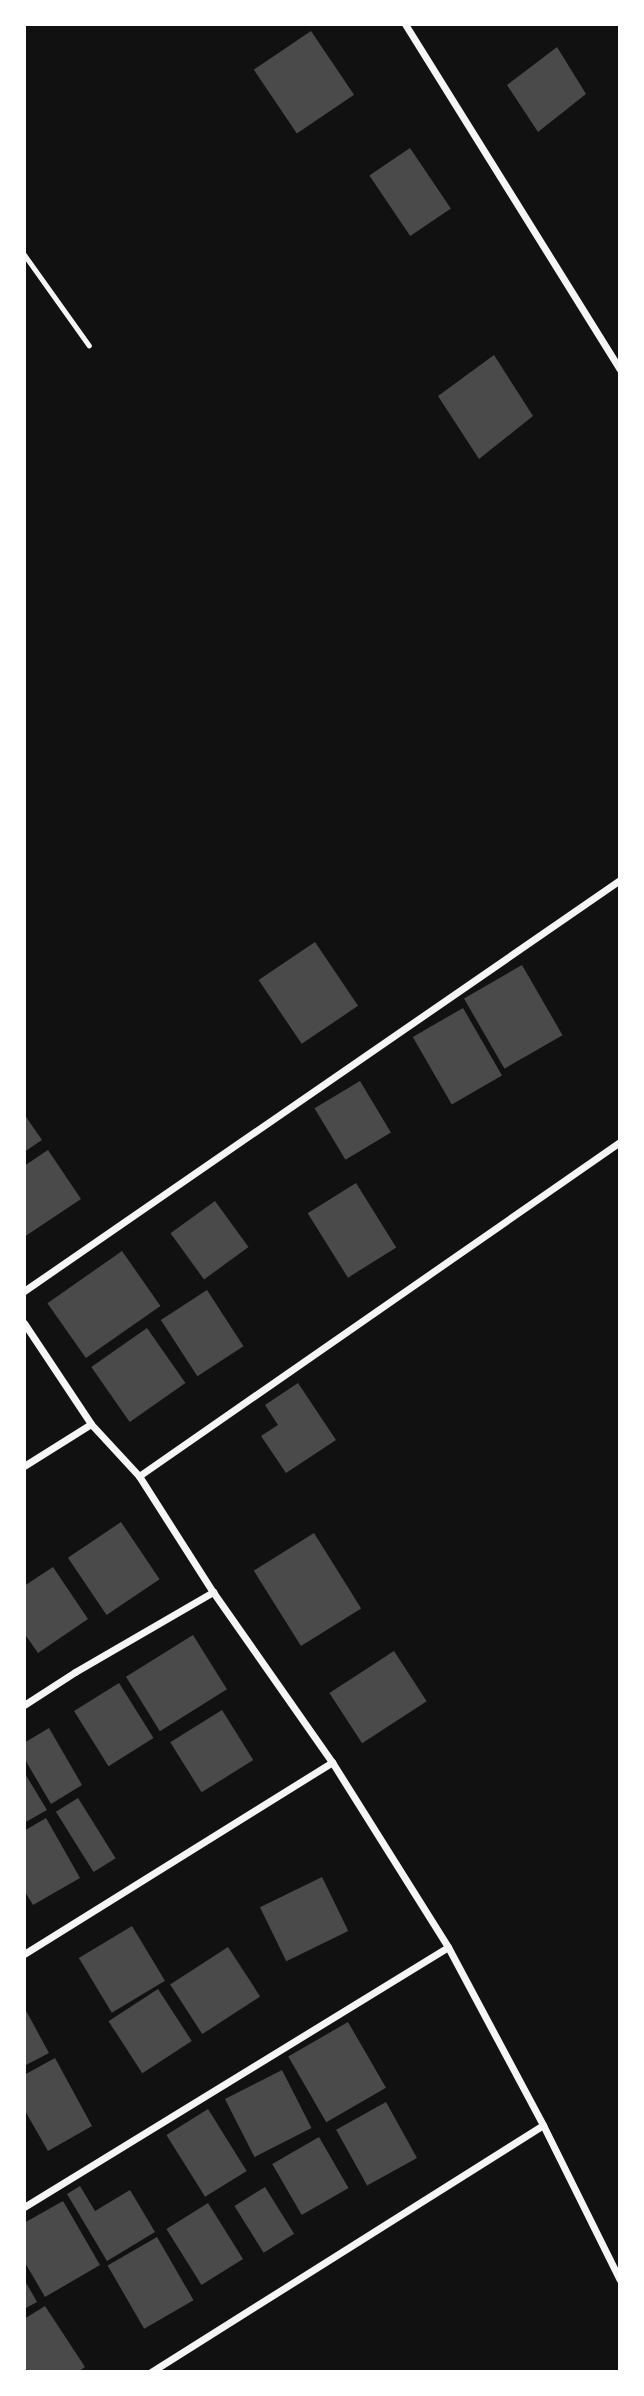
<!DOCTYPE html>
<style>
body{margin:0}
#map{position:relative;width:644px;height:2396px;overflow:hidden;background:#111;font-family:"PT Sans",sans-serif}
div>[style]{position:absolute}
.building>*{inset:0;background:#4a4a4a;transform-origin:0 0}
.path>*{height:4.5px;margin:-2.25px;padding:0 2.25px;transform-origin:2.25px;border-radius:2.25px;background:#f5f5f5}
.minor>*{height:7px;margin:-3.5px;padding:0 3.5px;transform-origin:3.5px;border-radius:3.5px;background:#f5f5f5}
span{translate:-50% -50%;white-space:nowrap;text-align:center;line-height:1.15;-webkit-text-stroke:7px #fff;paint-order:stroke}
.frame{position:absolute;inset:0;border:26px solid #fff;pointer-events:none}
</style>
<div id="map">
<div class="building">
<i style="left:311px;top:31px;width:77px;height:69px;rotate:56deg"></i>
<i style="clip-path:polygon(557px 47px,586px 94px,538px 132px,507px 85px)"></i>
<i style="left:410px;top:148px;width:73px;height:49px;rotate:56deg"></i>
<i style="clip-path:polygon(494px 355px,533px 416px,479px 459px,438px 396px)"></i>
<i style="left:315px;top:942px;width:77px;height:68px;rotate:56deg"></i>
<i style="left:522px;top:965px;width:81px;height:67px;rotate:60deg"></i>
<i style="left:463px;top:1008px;width:78px;height:58px;rotate:60deg"></i>
<i style="left:360px;top:1081px;width:60px;height:53px;rotate:59deg"></i>
<i style="clip-path:polygon(24px 1114px,42px 1140px,24px 1152px)"></i>
<i style="clip-path:polygon(48px 1150px,81px 1199px,24px 1237px,24px 1166px)"></i>
<i style="left:356px;top:1183px;width:76px;height:57px;rotate:58deg"></i>
<i style="left:215px;top:1201px;width:57px;height:55px;rotate:54deg"></i>
<i style="left:122px;top:1251px;width:67px;height:91px;rotate:55deg"></i>
<i style="left:207px;top:1290px;width:67px;height:55px;rotate:57deg"></i>
<i style="left:147px;top:1328px;width:67px;height:68px;rotate:55deg"></i>
<i style="clip-path:polygon(298px 1383px,336px 1440px,286px 1473px,261px 1436px,278px 1425px,265px 1405px)"></i>
<i style="left:121px;top:1522px;width:69px;height:64px;rotate:56deg"></i>
<i style="left:314px;top:1533px;width:89px;height:71px;rotate:58deg"></i>
<i style="clip-path:polygon(53px 1567px,88px 1619px,38px 1653px,24px 1633px,24px 1586px)"></i>
<i style="left:193px;top:1635px;width:64px;height:79px;rotate:58deg"></i>
<i style="left:394px;top:1651px;width:60px;height:77px;rotate:57deg"></i>
<i style="left:119px;top:1683px;width:65px;height:53px;rotate:58deg"></i>
<i style="left:222px;top:1710px;width:59px;height:61px;rotate:58deg"></i>
<i style="clip-path:polygon(49px 1728px,82px 1785px,51px 1804px,24px 1758px,24px 1743px)"></i>
<i style="clip-path:polygon(24px 1772px,47px 1810px,24px 1823px)"></i>
<i style="left:78px;top:1798px;width:71px;height:26px;rotate:58deg"></i>
<i style="clip-path:polygon(46px 1818px,80px 1878px,33px 1905px,24px 1890px,24px 1831px)"></i>
<i style="left:322px;top:1877px;width:60px;height:69px;rotate:64deg"></i>
<i style="left:132px;top:1926px;width:64px;height:62px;rotate:59deg"></i>
<i style="left:228px;top:1947px;width:59px;height:69px;rotate:57deg"></i>
<i style="left:158px;top:1989px;width:62px;height:59px;rotate:57deg"></i>
<i style="clip-path:polygon(24px 2007px,49px 2053px,24px 2066px)"></i>
<i style="left:348px;top:2022px;width:76px;height:69px;rotate:60deg"></i>
<i style="clip-path:polygon(55px 2058px,92px 2126px,48px 2151px,24px 2109px,24px 2075px)"></i>
<i style="left:282px;top:2070px;width:65px;height:64px;rotate:63deg"></i>
<i style="left:386px;top:2102px;width:64px;height:57px;rotate:61deg"></i>
<i style="left:208px;top:2109px;width:73px;height:49px;rotate:58deg"></i>
<i style="left:319px;top:2137px;width:59px;height:54px;rotate:60deg"></i>
<i style="clip-path:polygon(80px 2186px,95px 2211px,130px 2190px,155px 2232px,107px 2261px,67px 2194px)"></i>
<i style="left:265px;top:2187px;width:55px;height:36px;rotate:58deg"></i>
<i style="clip-path:polygon(63px 2201px,100px 2265px,45px 2297px,24px 2261px,24px 2223px)"></i>
<i style="left:208px;top:2203px;width:66px;height:49px;rotate:58deg"></i>
<i style="left:157px;top:2237px;width:73px;height:57px;rotate:60deg"></i>
<i style="clip-path:polygon(24px 2279px,37px 2302px,24px 2309px)"></i>
<i style="clip-path:polygon(45px 2306px,85px 2367px,78px 2372px,28px 2372px,24px 2366px,24px 2319px)"></i>
</div>
<div class="path">
<i style="left:24px;top:254px;width:112px;rotate:54.5deg"></i>
</div>
<div class="minor">
<i style="left:405px;top:24px;width:407px;rotate:58.1deg"></i>
<i style="left:24px;top:1291px;width:724px;rotate:-34.59deg"></i>
<i style="left:24px;top:1323px;width:121px;rotate:56.4deg"></i>
<i style="left:91px;top:1424px;width:71px;rotate:47.3deg"></i>
<i style="left:139px;top:1476px;width:138px;rotate:57.5deg"></i>
<i style="left:213px;top:1592px;width:208px;rotate:55deg"></i>
<i style="left:332px;top:1762px;width:218px;rotate:57.9deg"></i>
<i style="left:448px;top:1947px;width:202px;rotate:61.9deg"></i>
<i style="left:543px;top:2125px;width:173px;rotate:63.6deg"></i>
<i style="left:24px;top:1466px;width:79px;rotate:-32.1deg"></i>
<i style="left:139px;top:1476px;width:586px;rotate:-34.78deg"></i>
<i style="left:24px;top:1705px;width:61px;rotate:-32.9deg"></i>
<i style="left:75px;top:1672px;width:160px;rotate:-30.1deg"></i>
<i style="left:24px;top:1954px;width:363px;rotate:-31.9deg"></i>
<i style="left:24px;top:2207px;width:497px;rotate:-31.5deg"></i>
<i style="left:151px;top:2372px;width:463px;rotate:-32.2deg"></i>
</div>
<div class="frame"></div>
</div>
